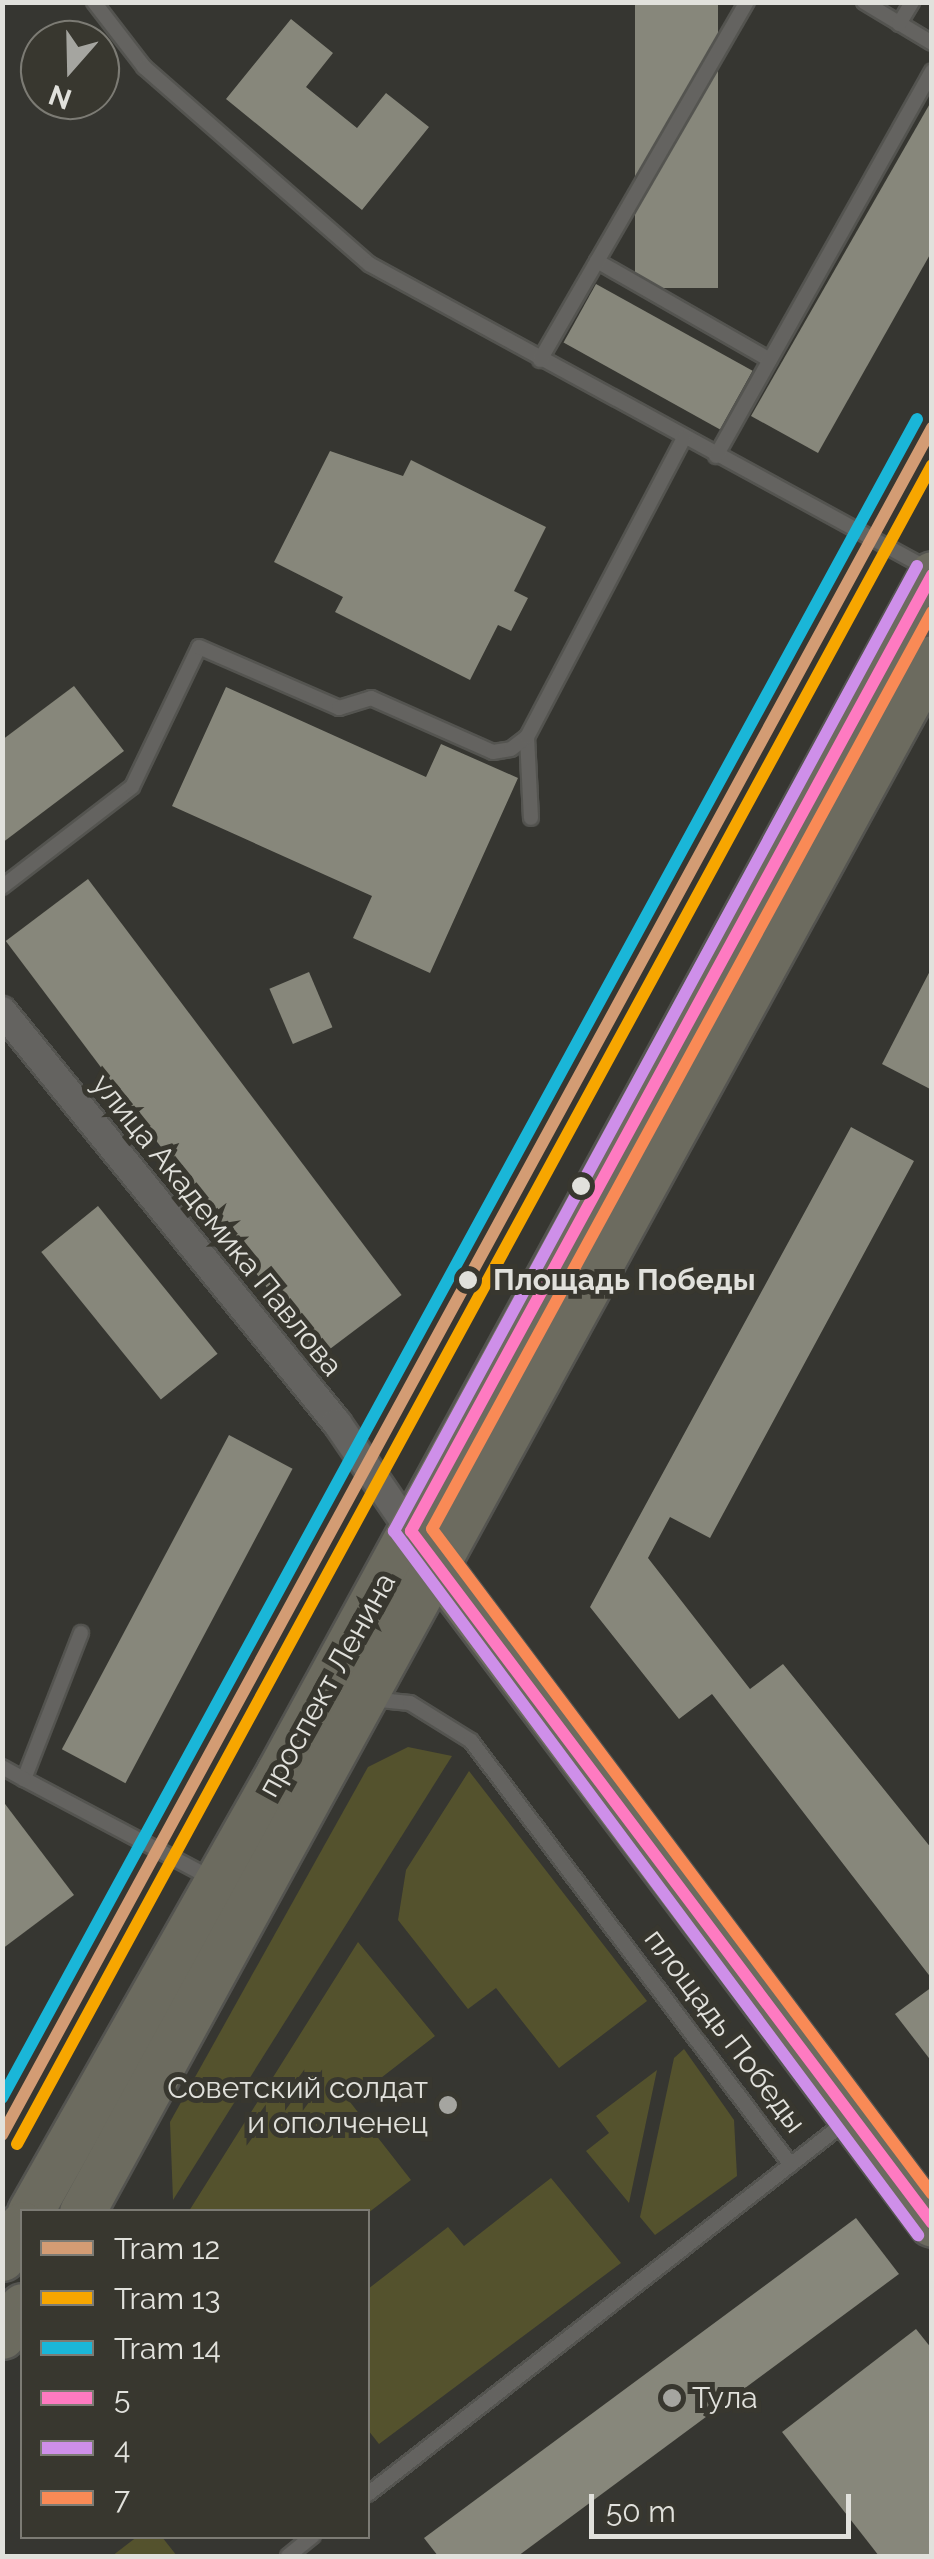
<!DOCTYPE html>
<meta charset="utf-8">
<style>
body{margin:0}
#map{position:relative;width:934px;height:2559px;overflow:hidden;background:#363631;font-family:Raleway,sans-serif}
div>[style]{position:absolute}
.green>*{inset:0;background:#54522d}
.building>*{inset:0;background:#87877b;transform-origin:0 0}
.roads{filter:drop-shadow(2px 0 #545450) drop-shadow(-2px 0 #545450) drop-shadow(0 2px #545450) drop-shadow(0 -2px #545450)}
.service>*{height:14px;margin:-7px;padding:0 7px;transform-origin:7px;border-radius:7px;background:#646360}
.minor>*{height:28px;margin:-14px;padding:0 14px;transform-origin:14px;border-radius:14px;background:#646360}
.primary>*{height:45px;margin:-22.5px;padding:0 22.5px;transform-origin:22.5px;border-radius:22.5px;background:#6c6b5f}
.bus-1>*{height:12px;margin:-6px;padding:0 6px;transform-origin:6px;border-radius:6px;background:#fe7ac1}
.bus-2>*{height:12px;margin:-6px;padding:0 6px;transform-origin:6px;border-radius:6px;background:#ce8fe9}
.bus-3>*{height:12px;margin:-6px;padding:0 6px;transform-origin:6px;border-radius:6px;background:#f98a56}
.tram-1>*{height:12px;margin:-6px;padding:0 6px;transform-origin:6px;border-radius:6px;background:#d39c74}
.tram-2>*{height:12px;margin:-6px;padding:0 6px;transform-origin:6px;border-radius:6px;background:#f7a600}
.tram-3>*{height:12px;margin:-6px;padding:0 6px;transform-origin:6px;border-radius:6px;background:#1ab6d8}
.dots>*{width:28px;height:28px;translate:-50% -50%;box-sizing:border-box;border:5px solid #38372f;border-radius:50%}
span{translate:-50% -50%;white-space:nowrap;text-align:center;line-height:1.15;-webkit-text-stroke:10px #38372f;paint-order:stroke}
.street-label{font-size:30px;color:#e1e1dc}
.stop-label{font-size:30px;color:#e1e1dc;font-weight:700}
.left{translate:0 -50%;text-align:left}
.poi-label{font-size:30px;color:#e1e1dc}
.right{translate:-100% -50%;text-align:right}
.frame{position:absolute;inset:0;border:5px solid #e1e1dc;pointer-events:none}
.legend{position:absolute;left:20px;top:2209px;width:350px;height:330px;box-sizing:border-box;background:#38372f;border:2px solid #7c7b74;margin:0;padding:12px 18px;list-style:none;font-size:30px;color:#e1e1dc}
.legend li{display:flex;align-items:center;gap:20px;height:50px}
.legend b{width:50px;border:2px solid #7c7b74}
.north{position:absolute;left:20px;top:20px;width:100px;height:100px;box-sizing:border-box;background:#38372f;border:2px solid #7c7b74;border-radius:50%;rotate:200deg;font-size:28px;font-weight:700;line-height:40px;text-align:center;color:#e1e1dc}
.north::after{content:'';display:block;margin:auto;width:35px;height:45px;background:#a5a5a0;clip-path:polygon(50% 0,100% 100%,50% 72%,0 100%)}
.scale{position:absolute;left:589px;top:2494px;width:262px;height:45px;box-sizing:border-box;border:5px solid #e1e1dc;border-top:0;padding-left:12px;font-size:30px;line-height:35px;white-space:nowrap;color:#e1e1dc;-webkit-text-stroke:8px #38372f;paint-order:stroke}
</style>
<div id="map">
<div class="green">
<i style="clip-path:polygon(408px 1747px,452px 1756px,173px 2200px,170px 2122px,368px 1767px)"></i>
<i style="clip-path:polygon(469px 1771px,647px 2001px,559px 2068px,496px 1988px,468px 2009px,398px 1920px,406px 1870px)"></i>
<i style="clip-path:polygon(358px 1942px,435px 2036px,350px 2102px,411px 2180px,368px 2213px,189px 2211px)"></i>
<i style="clip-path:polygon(684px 2049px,734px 2120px,737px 2176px,655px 2235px,640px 2217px,674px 2058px)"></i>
<i style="clip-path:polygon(657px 2070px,629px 2203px,586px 2151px,609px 2133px,596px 2116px)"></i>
<i style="clip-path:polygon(551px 2178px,621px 2263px,379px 2444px,368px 2430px,368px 2289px,448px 2227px,464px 2246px)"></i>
<i style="clip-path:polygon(138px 2536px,162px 2537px,177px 2556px,112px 2556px)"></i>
</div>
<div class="building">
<i style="left:635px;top:2px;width:83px;height:286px"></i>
<i style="clip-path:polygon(291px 19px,333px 53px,306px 87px,357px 128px,386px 93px,429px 127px,362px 210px,226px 99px)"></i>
<i style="clip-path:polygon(932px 100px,932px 251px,818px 453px,751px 416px)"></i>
<i style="left:596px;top:284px;width:179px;height:67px;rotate:29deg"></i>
<i style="clip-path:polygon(330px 451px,403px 476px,411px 460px,546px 527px,514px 591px,528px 598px,511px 631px,498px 625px,470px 680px,335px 612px,343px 597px,274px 562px)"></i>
<i style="clip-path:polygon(74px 686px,124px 751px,2px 843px,2px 740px)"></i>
<i style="clip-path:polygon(226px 687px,426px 777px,441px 744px,518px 778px,430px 973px,353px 938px,372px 896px,172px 806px)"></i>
<i style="left:88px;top:879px;width:521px;height:103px;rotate:53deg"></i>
<i style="clip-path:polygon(932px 967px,932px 1090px,882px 1064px)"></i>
<i style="left:309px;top:972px;width:60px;height:43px;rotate:67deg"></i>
<i style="clip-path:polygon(851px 1127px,914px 1161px,710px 1538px,670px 1517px,648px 1558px,750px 1689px,783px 1664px,932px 1849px,932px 1979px,712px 1694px,679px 1719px,590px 1607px)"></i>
<i style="left:98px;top:1206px;width:190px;height:73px;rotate:51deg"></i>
<i style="left:229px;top:1435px;width:72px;height:356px;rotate:28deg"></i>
<i style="clip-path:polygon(2px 1800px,74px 1895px,2px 1949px)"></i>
<i style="clip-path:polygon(932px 1987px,932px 2062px,895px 2014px)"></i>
<i style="clip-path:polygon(856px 2218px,899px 2274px,518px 2556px,438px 2556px,424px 2538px)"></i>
<i style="clip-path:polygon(916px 2329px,932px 2349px,932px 2556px,879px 2556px,782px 2432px)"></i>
</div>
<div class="roads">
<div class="service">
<i style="left:94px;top:2px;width:82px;rotate:52.4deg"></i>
<i style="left:144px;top:67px;width:299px;rotate:41.2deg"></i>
<i style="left:369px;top:264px;width:639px;rotate:28.61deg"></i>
<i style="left:864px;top:2px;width:79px;rotate:31.1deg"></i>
<i style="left:899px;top:24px;width:26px;rotate:-59deg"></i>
<i style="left:597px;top:261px;width:199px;rotate:29.8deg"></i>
<i style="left:540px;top:360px;width:414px;rotate:-60deg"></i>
<i style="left:716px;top:456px;width:441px;rotate:-60.7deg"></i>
<i style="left:527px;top:737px;width:81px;rotate:87.2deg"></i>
<i style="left:2px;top:887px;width:164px;rotate:-37.6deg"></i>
<i style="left:132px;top:787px;width:155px;rotate:-64.4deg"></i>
<i style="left:199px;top:647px;width:153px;rotate:23.5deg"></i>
<i style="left:339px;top:708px;width:34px;rotate:-17deg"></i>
<i style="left:371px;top:698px;width:133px;rotate:23.9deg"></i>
<i style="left:493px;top:752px;width:18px;rotate:-9deg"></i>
<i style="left:511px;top:749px;width:20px;rotate:-37deg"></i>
<i style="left:527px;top:737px;width:338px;rotate:-62.3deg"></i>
<i style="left:81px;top:1633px;width:157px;rotate:111.3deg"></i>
<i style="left:24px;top:1779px;width:212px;rotate:27.9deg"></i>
<i style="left:370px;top:1699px;width:40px;rotate:5.7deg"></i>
<i style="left:410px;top:1703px;width:72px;rotate:31.9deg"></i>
<i style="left:471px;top:1741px;width:531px;rotate:52.96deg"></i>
<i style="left:2px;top:1767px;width:25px;rotate:29deg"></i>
<i style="left:368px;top:2494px;width:609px;rotate:-37.92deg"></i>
<i style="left:288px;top:2556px;width:32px;rotate:-39deg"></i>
</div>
<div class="minor">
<i style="left:2px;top:1011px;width:531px;rotate:50.89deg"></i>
<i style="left:337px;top:1423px;width:131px;rotate:55.6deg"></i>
</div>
<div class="primary">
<i style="left:422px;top:1546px;width:848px;rotate:53.05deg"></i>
<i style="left:30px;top:2212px;width:506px;rotate:-60.49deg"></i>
<i style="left:279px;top:1772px;width:1364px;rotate:-61.41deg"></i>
<i style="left:82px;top:2212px;width:1771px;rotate:-61.32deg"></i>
<i style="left:2px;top:2258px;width:39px;rotate:-59deg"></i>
<i style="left:2px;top:2336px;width:36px;rotate:-56deg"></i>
</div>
</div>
<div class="bus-1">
<i style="left:932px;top:575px;width:1089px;rotate:118.59deg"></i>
<i style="left:411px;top:1531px;width:866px;rotate:53.02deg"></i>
</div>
<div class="bus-2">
<i style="left:917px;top:566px;width:1098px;rotate:118.46deg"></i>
<i style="left:394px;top:1531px;width:878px;rotate:53.34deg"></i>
</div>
<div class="bus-3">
<i style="left:932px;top:612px;width:1044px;rotate:118.6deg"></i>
<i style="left:432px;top:1529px;width:832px;rotate:53.06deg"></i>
</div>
<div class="tram-1">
<i style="left:2px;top:2135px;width:1944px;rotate:-61.42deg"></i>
</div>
<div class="tram-2">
<i style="left:17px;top:2144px;width:1912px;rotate:-61.41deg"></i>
</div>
<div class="tram-3">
<i style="left:2px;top:2098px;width:1912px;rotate:-61.41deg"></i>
</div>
<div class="dots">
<i style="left:581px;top:1186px;background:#e1e1dc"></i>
<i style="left:468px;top:1280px;background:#e1e1dc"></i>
<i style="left:448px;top:2105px;background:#a5a5a0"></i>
<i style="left:672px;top:2398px;background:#a5a5a0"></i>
</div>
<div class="street-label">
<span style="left:217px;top:1225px;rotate:51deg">улица Академика Павлова</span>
<span style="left:327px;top:1685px;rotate:-61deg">проспект Ленина</span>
<span style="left:725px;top:2031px;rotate:53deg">площадь Победы</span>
</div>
<div class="stop-label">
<span class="left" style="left:493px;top:1280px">Площадь Победы</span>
</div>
<div class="poi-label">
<span class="right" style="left:428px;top:2105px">Советский солдат<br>и ополченец</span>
<span class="left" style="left:692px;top:2398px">Тула</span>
</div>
<div class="frame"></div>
<ul class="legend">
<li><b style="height:12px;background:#d39c74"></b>Tram 12</li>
<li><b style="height:12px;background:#f7a600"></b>Tram 13</li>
<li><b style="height:12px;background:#1ab6d8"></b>Tram 14</li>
<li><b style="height:12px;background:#fe7ac1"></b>5</li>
<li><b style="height:12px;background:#ce8fe9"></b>4</li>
<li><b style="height:12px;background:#f98a56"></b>7</li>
</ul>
<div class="north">N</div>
<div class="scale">50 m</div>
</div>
